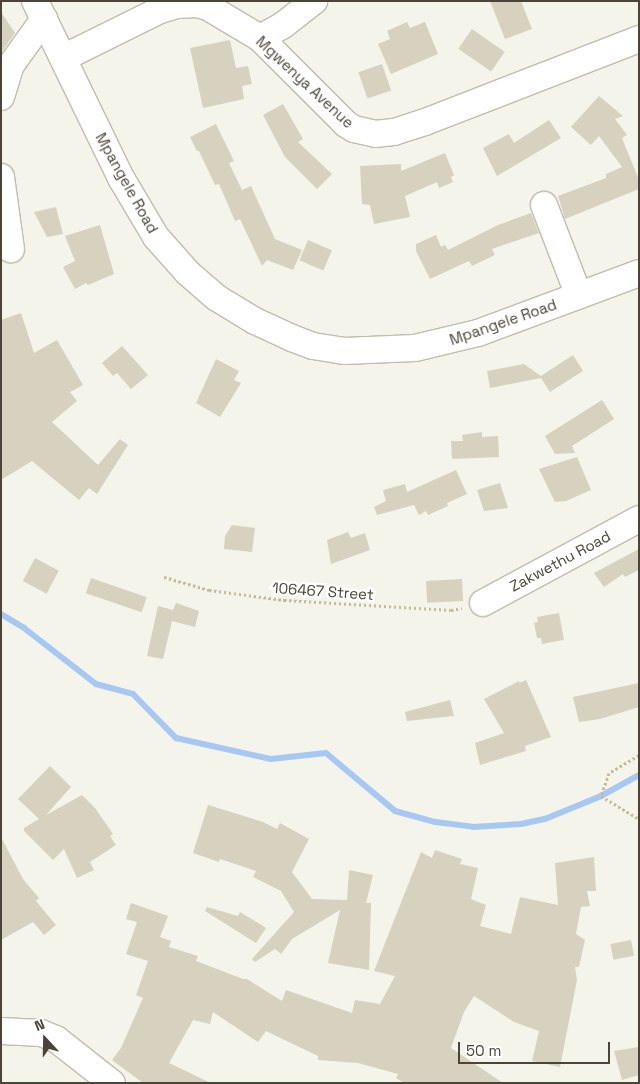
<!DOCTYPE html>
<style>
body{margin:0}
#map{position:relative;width:640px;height:1084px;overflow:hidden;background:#f5f4ea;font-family:"Space Grotesk",sans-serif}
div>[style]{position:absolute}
.stream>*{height:6px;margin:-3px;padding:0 3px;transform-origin:3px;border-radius:3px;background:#a7c8f2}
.building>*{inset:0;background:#d7d1bf;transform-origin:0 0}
.path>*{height:3px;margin-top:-1.5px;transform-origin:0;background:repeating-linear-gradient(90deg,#c3bb9d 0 2.5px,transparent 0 5px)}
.roads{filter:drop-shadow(1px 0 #c1bdad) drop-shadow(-1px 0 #c1bdad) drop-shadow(0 1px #c1bdad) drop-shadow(0 -1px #c1bdad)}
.minor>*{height:26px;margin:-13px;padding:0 13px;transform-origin:13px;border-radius:13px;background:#fff}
span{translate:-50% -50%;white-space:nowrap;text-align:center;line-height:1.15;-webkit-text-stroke:5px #fff;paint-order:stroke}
.street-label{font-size:15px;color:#4a4538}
.frame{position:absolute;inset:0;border:2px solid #4a4538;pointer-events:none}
.north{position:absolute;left:20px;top:1014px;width:50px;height:50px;-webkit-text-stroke:4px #fff;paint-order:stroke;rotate:339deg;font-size:14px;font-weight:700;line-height:20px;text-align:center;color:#4a4538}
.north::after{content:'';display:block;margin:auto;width:18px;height:22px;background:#4a4538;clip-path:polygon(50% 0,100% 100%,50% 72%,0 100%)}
.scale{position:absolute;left:458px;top:1042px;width:152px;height:22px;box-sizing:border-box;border:2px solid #4a4538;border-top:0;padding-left:6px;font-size:15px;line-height:18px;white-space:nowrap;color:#4a4538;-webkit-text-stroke:4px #fff;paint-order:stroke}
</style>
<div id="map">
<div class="stream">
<i style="left:1px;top:614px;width:27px;rotate:31deg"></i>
<i style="left:24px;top:628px;width:91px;rotate:37.9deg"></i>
<i style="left:96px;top:684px;width:38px;rotate:15deg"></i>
<i style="left:133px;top:694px;width:62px;rotate:45.7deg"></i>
<i style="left:176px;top:738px;width:97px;rotate:12.5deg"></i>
<i style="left:271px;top:759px;width:55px;rotate:-6.2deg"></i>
<i style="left:326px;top:753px;width:90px;rotate:40deg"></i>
<i style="left:395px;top:811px;width:41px;rotate:15.4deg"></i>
<i style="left:435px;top:822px;width:38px;rotate:7deg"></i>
<i style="left:473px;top:827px;width:48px;rotate:-3.6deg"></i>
<i style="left:521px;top:824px;width:25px;rotate:-12deg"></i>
<i style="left:545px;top:819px;width:61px;rotate:-22.3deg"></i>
<i style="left:601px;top:796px;width:43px;rotate:-28.9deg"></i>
</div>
<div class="building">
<i style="clip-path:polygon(490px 1px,521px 1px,532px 29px,505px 39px)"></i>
<i style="clip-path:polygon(1px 12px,15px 33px,1px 53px)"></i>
<i style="clip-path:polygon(407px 22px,410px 28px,425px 22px,438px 54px,391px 74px,378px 44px,390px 39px,387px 31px)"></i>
<i style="left:472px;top:29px;width:40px;height:24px;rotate:35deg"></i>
<i style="clip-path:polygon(230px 40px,236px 68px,248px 66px,252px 84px,242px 86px,244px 99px,203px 108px,190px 48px)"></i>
<i style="left:382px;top:64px;width:28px;height:25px;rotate:71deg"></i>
<i style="clip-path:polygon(599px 96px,623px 116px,615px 119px,627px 135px,622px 138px,639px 180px,639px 189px,565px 219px,558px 196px,606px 178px,606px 174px,622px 167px,599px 136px,591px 145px,571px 127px)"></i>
<i style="clip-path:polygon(283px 104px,303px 139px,298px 142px,332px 174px,317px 189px,285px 157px,263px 115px)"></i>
<i style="clip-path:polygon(549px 120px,561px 138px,497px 176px,483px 148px,509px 134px,514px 143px)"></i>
<i style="clip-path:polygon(216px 124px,234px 161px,229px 163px,242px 190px,251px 186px,275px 239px,302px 250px,293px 270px,267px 260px,262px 266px,240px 219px,235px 221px,219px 184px,215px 185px,199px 151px,197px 151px,190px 137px)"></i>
<i style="clip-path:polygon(445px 153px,454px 175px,451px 177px,453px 182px,439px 188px,437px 182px,405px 196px,410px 217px,374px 224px,370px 205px,362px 204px,360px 166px,401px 164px,401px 171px)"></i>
<i style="clip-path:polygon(56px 207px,63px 234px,47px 237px,34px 212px)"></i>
<i style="clip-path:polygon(531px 213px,539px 233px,492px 249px,495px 255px,472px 266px,469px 261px,430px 279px,416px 251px,416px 244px,436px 235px,441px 247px,445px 245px,448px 250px,498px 225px)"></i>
<i style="clip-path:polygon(100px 225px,114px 274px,88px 285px,86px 283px,75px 289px,63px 267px,75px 261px,65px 236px)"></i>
<i style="left:308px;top:240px;width:26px;height:22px;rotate:23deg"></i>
<i style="clip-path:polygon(21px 313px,34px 353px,57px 340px,83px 385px,70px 392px,77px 401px,52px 422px,98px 465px,120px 439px,128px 445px,97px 494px,89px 488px,79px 500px,32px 461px,1px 480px,1px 320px)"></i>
<i style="clip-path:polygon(122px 346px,148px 375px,131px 389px,117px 373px,113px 376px,102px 363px)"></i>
<i style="clip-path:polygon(573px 355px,583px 371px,550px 392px,541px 378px,490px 388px,487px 371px,524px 364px,541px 376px)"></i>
<i style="clip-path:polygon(216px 359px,239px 371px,234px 380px,241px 383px,220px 417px,196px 403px)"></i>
<i style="clip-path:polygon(602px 400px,614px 419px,572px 446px,575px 453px,555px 454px,545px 436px)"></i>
<i style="clip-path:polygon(482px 432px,482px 437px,498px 436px,499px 457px,452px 459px,451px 441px,463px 441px,462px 435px)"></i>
<i style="clip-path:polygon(577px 457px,591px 490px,566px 501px,555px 502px,539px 469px)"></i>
<i style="clip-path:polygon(456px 470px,467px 494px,447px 503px,448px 506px,428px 515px,426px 511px,419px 515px,414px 505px,377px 515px,374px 507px,386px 501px,383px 490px,405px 484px,407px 492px)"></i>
<i style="clip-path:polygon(500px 483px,508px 508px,484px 511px,477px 490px)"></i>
<i style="clip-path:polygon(232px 525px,255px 528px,252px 552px,224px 549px,225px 536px)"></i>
<i style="clip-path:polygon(348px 532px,351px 538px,365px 533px,370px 550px,331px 564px,327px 540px)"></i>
<i style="clip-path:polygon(639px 549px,639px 570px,625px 577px,623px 574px,604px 587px,594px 573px)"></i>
<i style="left:35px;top:558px;width:27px;height:26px;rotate:28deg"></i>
<i style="left:91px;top:578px;width:59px;height:16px;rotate:19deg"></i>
<i style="left:462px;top:579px;width:22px;height:36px;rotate:87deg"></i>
<i style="clip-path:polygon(176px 603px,199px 611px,195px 627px,172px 621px,163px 659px,147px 656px,158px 606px,173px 610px)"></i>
<i style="clip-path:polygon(559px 613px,564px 640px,542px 644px,541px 638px,537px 638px,534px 623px,538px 622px,537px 617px)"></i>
<i style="clip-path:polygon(526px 680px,551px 737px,525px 746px,526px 751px,480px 765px,475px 743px,504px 733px,484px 699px,519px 681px,519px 683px)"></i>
<i style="clip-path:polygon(639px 683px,639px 707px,600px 719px,579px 722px,573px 697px)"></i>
<i style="clip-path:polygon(450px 700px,454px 716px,407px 721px,405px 712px)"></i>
<i style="clip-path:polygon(50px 766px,71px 787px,46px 815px,82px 795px,95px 808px,113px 834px,110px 836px,116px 845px,90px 862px,94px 870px,77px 878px,64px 849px,53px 860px,24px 831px,24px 828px,39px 819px,18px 799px)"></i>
<i style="clip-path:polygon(208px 805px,263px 822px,277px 829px,280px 823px,309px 839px,292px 872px,312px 899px,347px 900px,349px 870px,373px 875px,366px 903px,371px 903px,369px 970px,328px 963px,340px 910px,292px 939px,281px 954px,275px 949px,255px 962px,252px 959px,294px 912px,281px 891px,253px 877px,256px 871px,220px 859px,219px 862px,193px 853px)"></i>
<i style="clip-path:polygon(1px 837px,23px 879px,39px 898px,36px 901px,56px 925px,44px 935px,33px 922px,1px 940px)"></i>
<i style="clip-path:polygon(435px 850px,462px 859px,460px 864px,478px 868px,471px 899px,486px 905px,480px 926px,511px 934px,520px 897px,558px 905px,555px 863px,594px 857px,596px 891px,587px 891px,590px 906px,581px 907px,576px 934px,585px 940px,579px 967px,575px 967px,577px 980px,560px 1067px,532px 1061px,539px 1031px,514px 1022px,474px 996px,464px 1012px,451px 1048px,503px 1083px,404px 1083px,396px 1078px,398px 1074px,358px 1063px,318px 1060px,318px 1056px,266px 1031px,258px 1042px,213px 1012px,210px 1024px,193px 1020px,169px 1063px,211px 1083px,143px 1083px,112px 1060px,121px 1048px,143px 998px,136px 995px,148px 961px,126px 954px,137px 922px,126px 919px,131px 903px,168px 916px,160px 937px,171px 941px,169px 947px,198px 956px,196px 961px,243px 979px,247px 979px,282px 1001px,286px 990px,352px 1013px,355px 1000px,380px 1004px,395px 976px,374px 971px,421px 852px,432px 858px)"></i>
<i style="clip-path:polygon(207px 907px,238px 916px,240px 912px,266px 928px,256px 943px,205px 911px)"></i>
<i style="left:631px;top:940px;width:16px;height:21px;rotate:79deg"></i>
<i style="clip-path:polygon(639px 1047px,639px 1075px,622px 1080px,614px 1051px)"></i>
</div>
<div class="path">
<i style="left:164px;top:577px;width:47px;rotate:16.1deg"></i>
<i style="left:209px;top:590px;width:76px;rotate:7.6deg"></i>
<i style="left:284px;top:600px;width:167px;rotate:3.4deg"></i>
<i style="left:451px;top:610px;width:11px;rotate:-10deg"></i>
<i style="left:639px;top:755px;width:35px;rotate:149deg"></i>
<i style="left:609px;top:773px;width:24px;rotate:109deg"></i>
<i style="left:601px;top:796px;width:44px;rotate:31.2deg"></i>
</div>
<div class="roads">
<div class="minor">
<i style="left:35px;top:1px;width:197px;rotate:64.1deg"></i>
<i style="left:121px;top:178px;width:69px;rotate:59.3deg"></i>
<i style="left:156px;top:237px;width:48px;rotate:48.4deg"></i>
<i style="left:188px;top:273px;width:38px;rotate:41deg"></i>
<i style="left:217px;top:298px;width:44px;rotate:31.2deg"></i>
<i style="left:255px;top:321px;width:41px;rotate:24.7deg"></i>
<i style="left:292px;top:338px;width:22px;rotate:21deg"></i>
<i style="left:313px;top:346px;width:31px;rotate:9deg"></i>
<i style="left:344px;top:351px;width:71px;rotate:-2.4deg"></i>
<i style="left:415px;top:348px;width:65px;rotate:-13.4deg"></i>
<i style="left:478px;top:333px;width:172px;rotate:-20.4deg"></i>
<i style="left:260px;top:38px;width:25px;rotate:-29deg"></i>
<i style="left:282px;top:26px;width:41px;rotate:-38deg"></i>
<i style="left:63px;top:58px;width:108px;rotate:-26.3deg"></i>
<i style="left:160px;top:10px;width:18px;rotate:-16deg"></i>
<i style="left:177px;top:5px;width:19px;rotate:-3deg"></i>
<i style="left:196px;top:4px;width:12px;rotate:14deg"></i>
<i style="left:208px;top:7px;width:61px;rotate:30.8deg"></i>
<i style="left:260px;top:38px;width:122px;rotate:45deg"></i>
<i style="left:346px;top:124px;width:9px;rotate:32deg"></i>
<i style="left:354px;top:129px;width:22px;rotate:13deg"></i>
<i style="left:375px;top:134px;width:19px;rotate:-6deg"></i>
<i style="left:394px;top:132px;width:33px;rotate:-18deg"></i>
<i style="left:425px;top:122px;width:230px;rotate:-21.2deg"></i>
<i style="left:1px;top:97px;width:34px;rotate:-73deg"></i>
<i style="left:11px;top:65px;width:57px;rotate:-54.3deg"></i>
<i style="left:1px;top:177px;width:73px;rotate:82.1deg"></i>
<i style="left:544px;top:205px;width:97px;rotate:69deg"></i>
<i style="left:483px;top:603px;width:177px;rotate:-28.3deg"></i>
<i style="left:1px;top:1031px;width:40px;rotate:2.9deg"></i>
<i style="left:41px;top:1033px;width:16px;rotate:22deg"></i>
<i style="left:56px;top:1039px;width:71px;rotate:38.2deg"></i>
</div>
</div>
<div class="street-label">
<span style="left:305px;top:82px;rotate:43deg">Mgwenya Avenue</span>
<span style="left:127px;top:183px;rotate:61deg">Mpangele Road</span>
<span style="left:503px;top:322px;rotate:-19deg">Mpangele Road</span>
<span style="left:560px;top:561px;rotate:-28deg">Zakwethu Road</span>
<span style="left:323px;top:591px;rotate:4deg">106467 Street</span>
</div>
<div class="frame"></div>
<div class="north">N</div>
<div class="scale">50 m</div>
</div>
